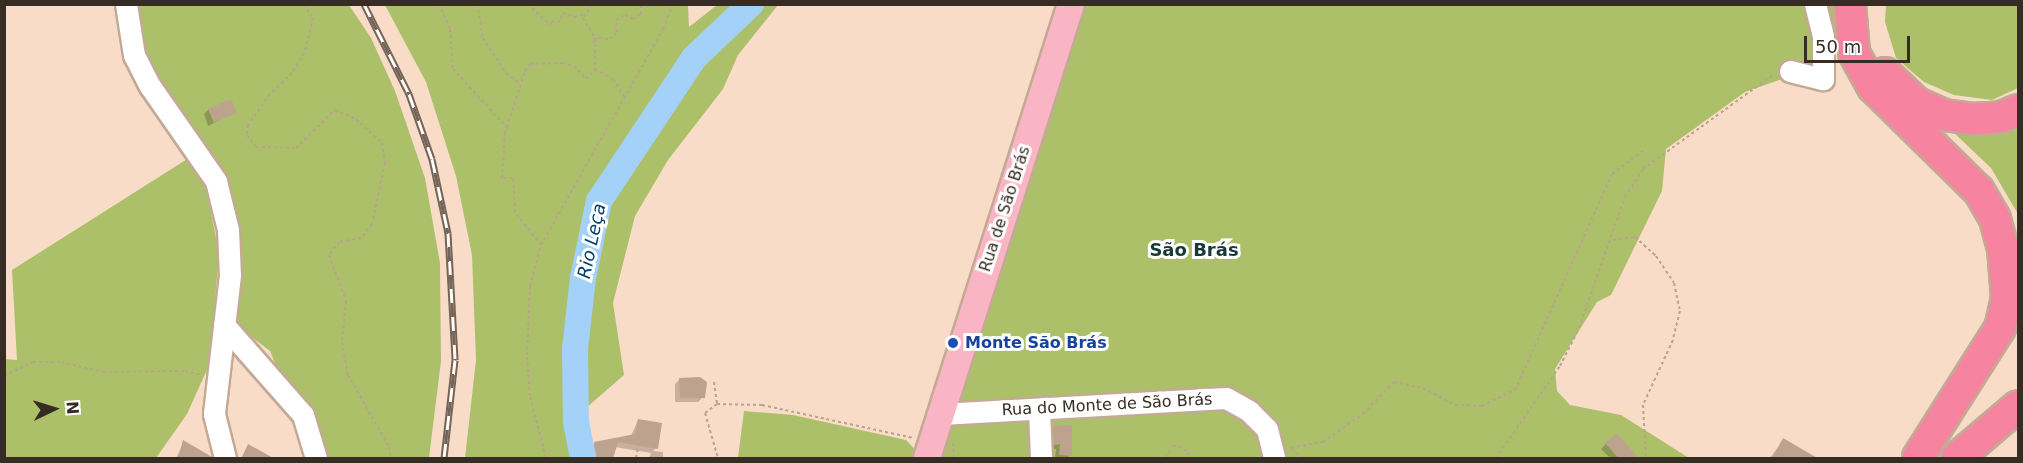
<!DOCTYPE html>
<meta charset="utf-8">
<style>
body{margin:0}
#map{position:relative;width:2023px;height:463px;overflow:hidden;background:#f9dcc7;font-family:"DejaVu Sans",sans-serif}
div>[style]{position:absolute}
.green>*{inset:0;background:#acc069}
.shadow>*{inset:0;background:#0003}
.river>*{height:26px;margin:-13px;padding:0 13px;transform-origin:13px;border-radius:13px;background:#a4d1f8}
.building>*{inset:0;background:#bda28e;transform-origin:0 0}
.path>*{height:2px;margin-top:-1px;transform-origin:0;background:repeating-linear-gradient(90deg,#b9a291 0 3px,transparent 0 6px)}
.roads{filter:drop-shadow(2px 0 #c4a995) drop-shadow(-2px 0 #c4a995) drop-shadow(0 2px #c4a995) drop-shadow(0 -2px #c4a995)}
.minor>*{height:21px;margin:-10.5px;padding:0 10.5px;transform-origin:10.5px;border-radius:10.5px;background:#fff}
.major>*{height:26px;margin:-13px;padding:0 13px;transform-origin:13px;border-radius:13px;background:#fab5c5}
.highway>*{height:30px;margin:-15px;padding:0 15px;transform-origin:15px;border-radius:15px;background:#f6839f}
.rail>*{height:7px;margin-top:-3.5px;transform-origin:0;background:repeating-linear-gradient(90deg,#fff 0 14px,#756458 0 28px);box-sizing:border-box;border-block:2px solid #756458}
.dots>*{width:16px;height:16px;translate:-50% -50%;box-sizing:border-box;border:3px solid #fff;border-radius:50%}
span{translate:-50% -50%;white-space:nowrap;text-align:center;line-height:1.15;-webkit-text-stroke:6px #fff;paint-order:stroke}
.street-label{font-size:16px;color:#372c24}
.transit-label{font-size:16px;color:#164399;font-weight:700}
.left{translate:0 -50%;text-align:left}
.water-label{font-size:18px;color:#02426b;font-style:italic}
.neighbourhood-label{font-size:18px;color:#183936;font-weight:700}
.frame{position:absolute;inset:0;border:6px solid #372c24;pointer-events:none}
.north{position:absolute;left:24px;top:379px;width:60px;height:60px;-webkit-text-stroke:4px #fff;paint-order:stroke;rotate:86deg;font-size:16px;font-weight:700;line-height:24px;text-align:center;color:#372c24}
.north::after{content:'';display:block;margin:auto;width:21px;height:27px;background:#372c24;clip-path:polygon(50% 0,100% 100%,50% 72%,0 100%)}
.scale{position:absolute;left:1804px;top:36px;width:106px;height:27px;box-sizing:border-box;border:3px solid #372c24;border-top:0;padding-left:8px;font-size:18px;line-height:21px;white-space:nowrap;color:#372c24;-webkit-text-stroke:4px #fff;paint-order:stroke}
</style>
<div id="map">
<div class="green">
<i style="clip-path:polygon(134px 5px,349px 5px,371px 38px,395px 91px,425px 178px,440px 263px,441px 361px,429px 458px,314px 458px,270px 351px,235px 324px,241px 257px,229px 191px,200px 140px,145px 60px)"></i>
<i style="clip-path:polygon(385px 5px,688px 5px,689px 27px,717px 5px,778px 5px,738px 55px,723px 89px,668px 160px,635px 216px,613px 303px,624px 375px,586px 408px,593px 458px,465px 458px,476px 360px,472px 255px,456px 176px,426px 82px)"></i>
<i style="clip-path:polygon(1077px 5px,1834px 5px,1837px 52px,1825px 64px,1745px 92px,1666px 149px,1662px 191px,1611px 295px,1597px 302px,1555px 369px,1557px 391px,1570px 405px,1621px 415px,1689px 458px,940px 458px)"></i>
<i style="clip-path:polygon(1886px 5px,2018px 5px,2018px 88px,1992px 100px,1954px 95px,1924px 82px,1896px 58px,1885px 22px)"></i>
<i style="clip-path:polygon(1951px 130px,1981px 135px,2018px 130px,2018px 214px,1991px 168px)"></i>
<i style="clip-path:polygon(192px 156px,207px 194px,219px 252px,210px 363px,187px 414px,156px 458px,5px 458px,5px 359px,17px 360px,12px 270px)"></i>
<i style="clip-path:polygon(744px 411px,793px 415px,906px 440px,920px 455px,919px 458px,738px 458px)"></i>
</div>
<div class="shadow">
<i style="clip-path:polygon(209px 109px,235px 112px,208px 126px,204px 114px)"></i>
<i style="clip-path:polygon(680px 379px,703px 397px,698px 402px,675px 402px,675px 384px)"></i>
<i style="clip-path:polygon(638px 420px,656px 448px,653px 451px,663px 452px,663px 458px,649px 458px,651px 453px,615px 447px,611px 458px,591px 458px,590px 449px,595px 443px,631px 436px)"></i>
<i style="clip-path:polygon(1053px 427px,1070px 455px,1067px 458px,1055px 458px,1056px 449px,1049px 449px,1048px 432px)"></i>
<i style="clip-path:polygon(1783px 440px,1800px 458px,1770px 458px)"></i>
<i style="clip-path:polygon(184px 442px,206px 458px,176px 458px)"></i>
<i style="clip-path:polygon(1606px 444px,1637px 458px,1610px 458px,1601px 449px)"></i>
</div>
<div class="river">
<i style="left:583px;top:458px;width:38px;rotate:-101deg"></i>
<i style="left:576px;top:421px;width:72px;rotate:-90.8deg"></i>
<i style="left:575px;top:349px;width:71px;rotate:-83.6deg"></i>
<i style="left:583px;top:278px;width:79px;rotate:-78.3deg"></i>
<i style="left:599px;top:201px;width:172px;rotate:-56.4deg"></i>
<i style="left:694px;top:58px;width:79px;rotate:-43.5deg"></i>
</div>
<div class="building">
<i style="left:231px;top:99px;width:15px;height:25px;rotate:67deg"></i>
<i style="clip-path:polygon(700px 377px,707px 382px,705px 398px,680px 398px,679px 378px)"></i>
<i style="clip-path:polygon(638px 419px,662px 423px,658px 449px,618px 442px,613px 459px,597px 459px,594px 442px,635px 434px)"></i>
<i style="clip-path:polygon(1072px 425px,1072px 456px,1059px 455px,1060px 444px,1053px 445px,1052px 426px)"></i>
<i style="clip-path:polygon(1617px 433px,1639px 459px,1619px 459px,1605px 443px)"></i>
<i style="clip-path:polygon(1783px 438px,1819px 459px,1772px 459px)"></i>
<i style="clip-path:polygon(183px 440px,212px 457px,212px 459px,178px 459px)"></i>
<i style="clip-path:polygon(248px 444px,275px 459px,241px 459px)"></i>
</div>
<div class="path">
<i style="left:287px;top:4px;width:2px"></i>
<i style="left:304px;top:4px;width:17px;rotate:57deg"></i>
<i style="left:313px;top:18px;width:36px;rotate:104deg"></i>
<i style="left:304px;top:53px;width:23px;rotate:121deg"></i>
<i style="left:292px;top:73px;width:30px;rotate:136deg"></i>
<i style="left:270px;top:94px;width:38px;rotate:125deg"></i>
<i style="left:248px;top:125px;width:10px;rotate:96deg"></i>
<i style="left:247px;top:135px;width:15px;rotate:53deg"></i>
<i style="left:256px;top:147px;width:40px;rotate:1.4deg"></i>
<i style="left:296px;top:148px;width:54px;rotate:-44.3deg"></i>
<i style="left:335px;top:110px;width:23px;rotate:23deg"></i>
<i style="left:356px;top:119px;width:35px;rotate:43deg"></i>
<i style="left:382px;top:143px;width:20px;rotate:81deg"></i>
<i style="left:385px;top:163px;width:62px;rotate:102deg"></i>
<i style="left:372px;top:224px;width:18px;rotate:128deg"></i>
<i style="left:361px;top:238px;width:22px;rotate:170deg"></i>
<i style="left:339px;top:242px;width:16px;rotate:128deg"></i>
<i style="left:329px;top:255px;width:49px;rotate:69.7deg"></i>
<i style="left:346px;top:301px;width:41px;rotate:95.6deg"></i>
<i style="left:342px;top:342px;width:34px;rotate:80deg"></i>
<i style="left:348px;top:375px;width:83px;rotate:60.3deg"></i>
<i style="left:389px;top:447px;width:11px;rotate:80deg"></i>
<i style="left:439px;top:4px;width:27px;rotate:66deg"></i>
<i style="left:450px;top:29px;width:40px;rotate:85.7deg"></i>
<i style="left:453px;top:69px;width:83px;rotate:47.4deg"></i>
<i style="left:477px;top:4px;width:35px;rotate:80deg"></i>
<i style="left:483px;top:38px;width:42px;rotate:56.7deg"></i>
<i style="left:506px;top:73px;width:18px;rotate:38deg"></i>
<i style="left:528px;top:4px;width:30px;rotate:44deg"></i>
<i style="left:550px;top:25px;width:4px;rotate:-63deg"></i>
<i style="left:552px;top:21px;width:6px;rotate:18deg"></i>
<i style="left:558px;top:23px;width:11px;rotate:-63deg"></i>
<i style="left:563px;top:13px;width:12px;rotate:20deg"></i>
<i style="left:574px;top:17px;width:9px;rotate:-13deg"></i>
<i style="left:592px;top:4px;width:17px;rotate:123deg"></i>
<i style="left:583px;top:18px;width:23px;rotate:59deg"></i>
<i style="left:595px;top:38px;width:31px;rotate:90deg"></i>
<i style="left:593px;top:43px;width:8px;rotate:-40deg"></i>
<i style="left:599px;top:38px;width:11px;rotate:5deg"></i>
<i style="left:610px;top:39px;width:10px;rotate:-45deg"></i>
<i style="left:617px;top:32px;width:12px;rotate:-95deg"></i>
<i style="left:616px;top:20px;width:10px;rotate:-29deg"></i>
<i style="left:625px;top:15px;width:9px;rotate:27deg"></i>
<i style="left:633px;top:19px;width:9px;rotate:-32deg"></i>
<i style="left:641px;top:14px;width:10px;rotate:-90deg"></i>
<i style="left:1613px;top:240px;width:22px;rotate:-8deg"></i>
<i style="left:1635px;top:237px;width:28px;rotate:42deg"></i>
<i style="left:1656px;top:256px;width:32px;rotate:56deg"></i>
<i style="left:1674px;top:283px;width:29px;rotate:78deg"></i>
<i style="left:1680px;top:311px;width:30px;rotate:104deg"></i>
<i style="left:1673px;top:340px;width:72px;rotate:114.8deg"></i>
<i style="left:1643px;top:405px;width:53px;rotate:86.8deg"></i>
<i style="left:541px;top:245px;width:42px;rotate:-128.2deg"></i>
<i style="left:515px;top:212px;width:34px;rotate:-93deg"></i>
<i style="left:513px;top:178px;width:11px;rotate:180deg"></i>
<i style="left:502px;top:178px;width:45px;rotate:-86.2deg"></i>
<i style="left:505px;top:133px;width:65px;rotate:-72.1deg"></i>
<i style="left:525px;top:71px;width:9px;rotate:-54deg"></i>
<i style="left:530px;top:64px;width:32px;rotate:-2deg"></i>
<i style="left:562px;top:63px;width:12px;rotate:14deg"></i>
<i style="left:574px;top:66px;width:18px;rotate:47deg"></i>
<i style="left:586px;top:79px;width:13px;rotate:-48deg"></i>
<i style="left:595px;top:69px;width:21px;rotate:29deg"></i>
<i style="left:613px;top:79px;width:20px;rotate:57deg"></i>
<i style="left:4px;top:376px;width:32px;rotate:-26deg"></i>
<i style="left:33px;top:362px;width:28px"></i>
<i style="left:61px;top:362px;width:43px;rotate:13.4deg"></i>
<i style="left:103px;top:372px;width:82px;rotate:-0.7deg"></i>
<i style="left:185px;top:371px;width:16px;rotate:14deg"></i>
<i style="left:714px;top:382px;width:22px;rotate:82deg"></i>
<i style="left:717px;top:404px;width:15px;rotate:143deg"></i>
<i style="left:705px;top:413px;width:47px;rotate:73.9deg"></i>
<i style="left:717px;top:404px;width:45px;rotate:1.3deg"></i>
<i style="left:762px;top:405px;width:155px;rotate:12.3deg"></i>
<i style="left:953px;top:443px;width:15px;rotate:86deg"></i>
<i style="left:1291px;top:448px;width:33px;rotate:-11deg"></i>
<i style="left:1323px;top:442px;width:49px;rotate:-35deg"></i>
<i style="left:1363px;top:414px;width:45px;rotate:-45.9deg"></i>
<i style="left:1394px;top:382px;width:30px;rotate:12deg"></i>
<i style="left:1423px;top:388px;width:36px;rotate:28deg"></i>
<i style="left:1455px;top:405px;width:27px;rotate:2deg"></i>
<i style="left:1482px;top:406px;width:37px;rotate:-26deg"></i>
<i style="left:1515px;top:390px;width:237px;rotate:-65.8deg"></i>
<i style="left:1612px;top:174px;width:40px;rotate:-37deg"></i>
<i style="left:1291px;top:449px;width:15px;rotate:37deg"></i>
<i style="left:546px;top:458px;width:64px;rotate:-104.5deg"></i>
<i style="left:530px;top:396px;width:41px;rotate:-94.2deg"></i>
<i style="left:527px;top:355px;width:69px;rotate:-87.5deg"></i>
<i style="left:530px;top:286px;width:42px;rotate:-75deg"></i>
<i style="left:541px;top:245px;width:248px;rotate:-60.5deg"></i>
<i style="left:663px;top:29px;width:27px;rotate:-68deg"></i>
<i style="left:636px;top:458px;width:11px;rotate:-80deg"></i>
<i style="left:1166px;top:458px;width:14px;rotate:-60deg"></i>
<i style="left:1173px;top:446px;width:6px"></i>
<i style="left:1179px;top:446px;width:12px;rotate:35deg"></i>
<i style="left:1189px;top:453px;width:8px;rotate:140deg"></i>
<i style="left:1496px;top:458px;width:112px;rotate:-55.2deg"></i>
<i style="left:1560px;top:366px;width:42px;rotate:-63.4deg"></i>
<i style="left:1579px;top:328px;width:139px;rotate:-70.7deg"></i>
<i style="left:1625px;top:197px;width:33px;rotate:-57deg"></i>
<i style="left:1643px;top:169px;width:160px;rotate:-35.9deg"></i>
</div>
<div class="roads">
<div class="minor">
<i style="left:126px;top:4px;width:52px;rotate:81.1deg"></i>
<i style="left:134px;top:55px;width:35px;rotate:63deg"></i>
<i style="left:150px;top:86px;width:116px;rotate:55.2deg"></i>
<i style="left:216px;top:181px;width:50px;rotate:76.2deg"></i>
<i style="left:228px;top:230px;width:45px;rotate:87.5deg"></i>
<i style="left:230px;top:275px;width:140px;rotate:96.6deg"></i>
<i style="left:214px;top:414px;width:45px;rotate:76deg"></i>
<i style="left:1790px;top:71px;width:34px;rotate:14deg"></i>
<i style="left:1823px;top:79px;width:43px;rotate:-90deg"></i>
<i style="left:1823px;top:36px;width:33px;rotate:-104deg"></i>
<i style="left:224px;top:325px;width:120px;rotate:48.7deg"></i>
<i style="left:303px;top:415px;width:45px;rotate:73.2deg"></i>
<i style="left:1039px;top:410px;width:48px;rotate:87.6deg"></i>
<i style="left:941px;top:414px;width:285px;rotate:-3.2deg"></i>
<i style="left:1226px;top:398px;width:26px;rotate:29deg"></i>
<i style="left:1249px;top:411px;width:25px;rotate:45deg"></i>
<i style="left:1267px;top:429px;width:30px;rotate:76deg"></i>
</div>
<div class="major">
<i style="left:927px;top:458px;width:476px;rotate:-72.4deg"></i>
</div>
<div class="highway">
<i style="left:1850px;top:4px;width:49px;rotate:85.3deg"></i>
<i style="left:1854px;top:53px;width:39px;rotate:61deg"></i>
<i style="left:1873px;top:87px;width:148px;rotate:44.5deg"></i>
<i style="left:1979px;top:191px;width:32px;rotate:60deg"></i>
<i style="left:1995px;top:219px;width:30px;rotate:75deg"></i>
<i style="left:2003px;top:248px;width:50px;rotate:85.4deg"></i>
<i style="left:2007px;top:298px;width:31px;rotate:103deg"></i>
<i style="left:2000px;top:328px;width:153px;rotate:122.4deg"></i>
<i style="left:1885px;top:73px;width:44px;rotate:43.2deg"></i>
<i style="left:1917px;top:103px;width:30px;rotate:24deg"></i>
<i style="left:1944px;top:115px;width:30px;rotate:8deg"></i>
<i style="left:1974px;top:119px;width:27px;rotate:-4deg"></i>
<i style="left:2001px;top:117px;width:18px;rotate:-22deg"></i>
<i style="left:1957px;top:458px;width:80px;rotate:-40.4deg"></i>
</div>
</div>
<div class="rail">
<i style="left:364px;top:4px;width:101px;rotate:63.4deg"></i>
<i style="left:409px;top:94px;width:69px;rotate:70.5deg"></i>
<i style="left:432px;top:159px;width:76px;rotate:77.8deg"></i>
<i style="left:448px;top:233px;width:127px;rotate:86.8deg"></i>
<i style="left:455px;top:360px;width:99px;rotate:96.4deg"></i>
</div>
<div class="dots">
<i style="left:953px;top:343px;background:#1a4fb4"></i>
</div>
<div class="street-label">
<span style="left:1005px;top:209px;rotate:-72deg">Rua de São Brás</span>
<span style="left:1107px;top:405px;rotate:-3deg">Rua do Monte de São Brás</span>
</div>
<div class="transit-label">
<span class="left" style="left:965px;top:343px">Monte São Brás</span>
</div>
<div class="water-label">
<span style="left:592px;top:241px;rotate:-78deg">Rio Leça</span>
</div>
<div class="neighbourhood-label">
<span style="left:1194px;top:250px">São Brás</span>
</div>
<div class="frame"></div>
<div class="north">N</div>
<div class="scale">50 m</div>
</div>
